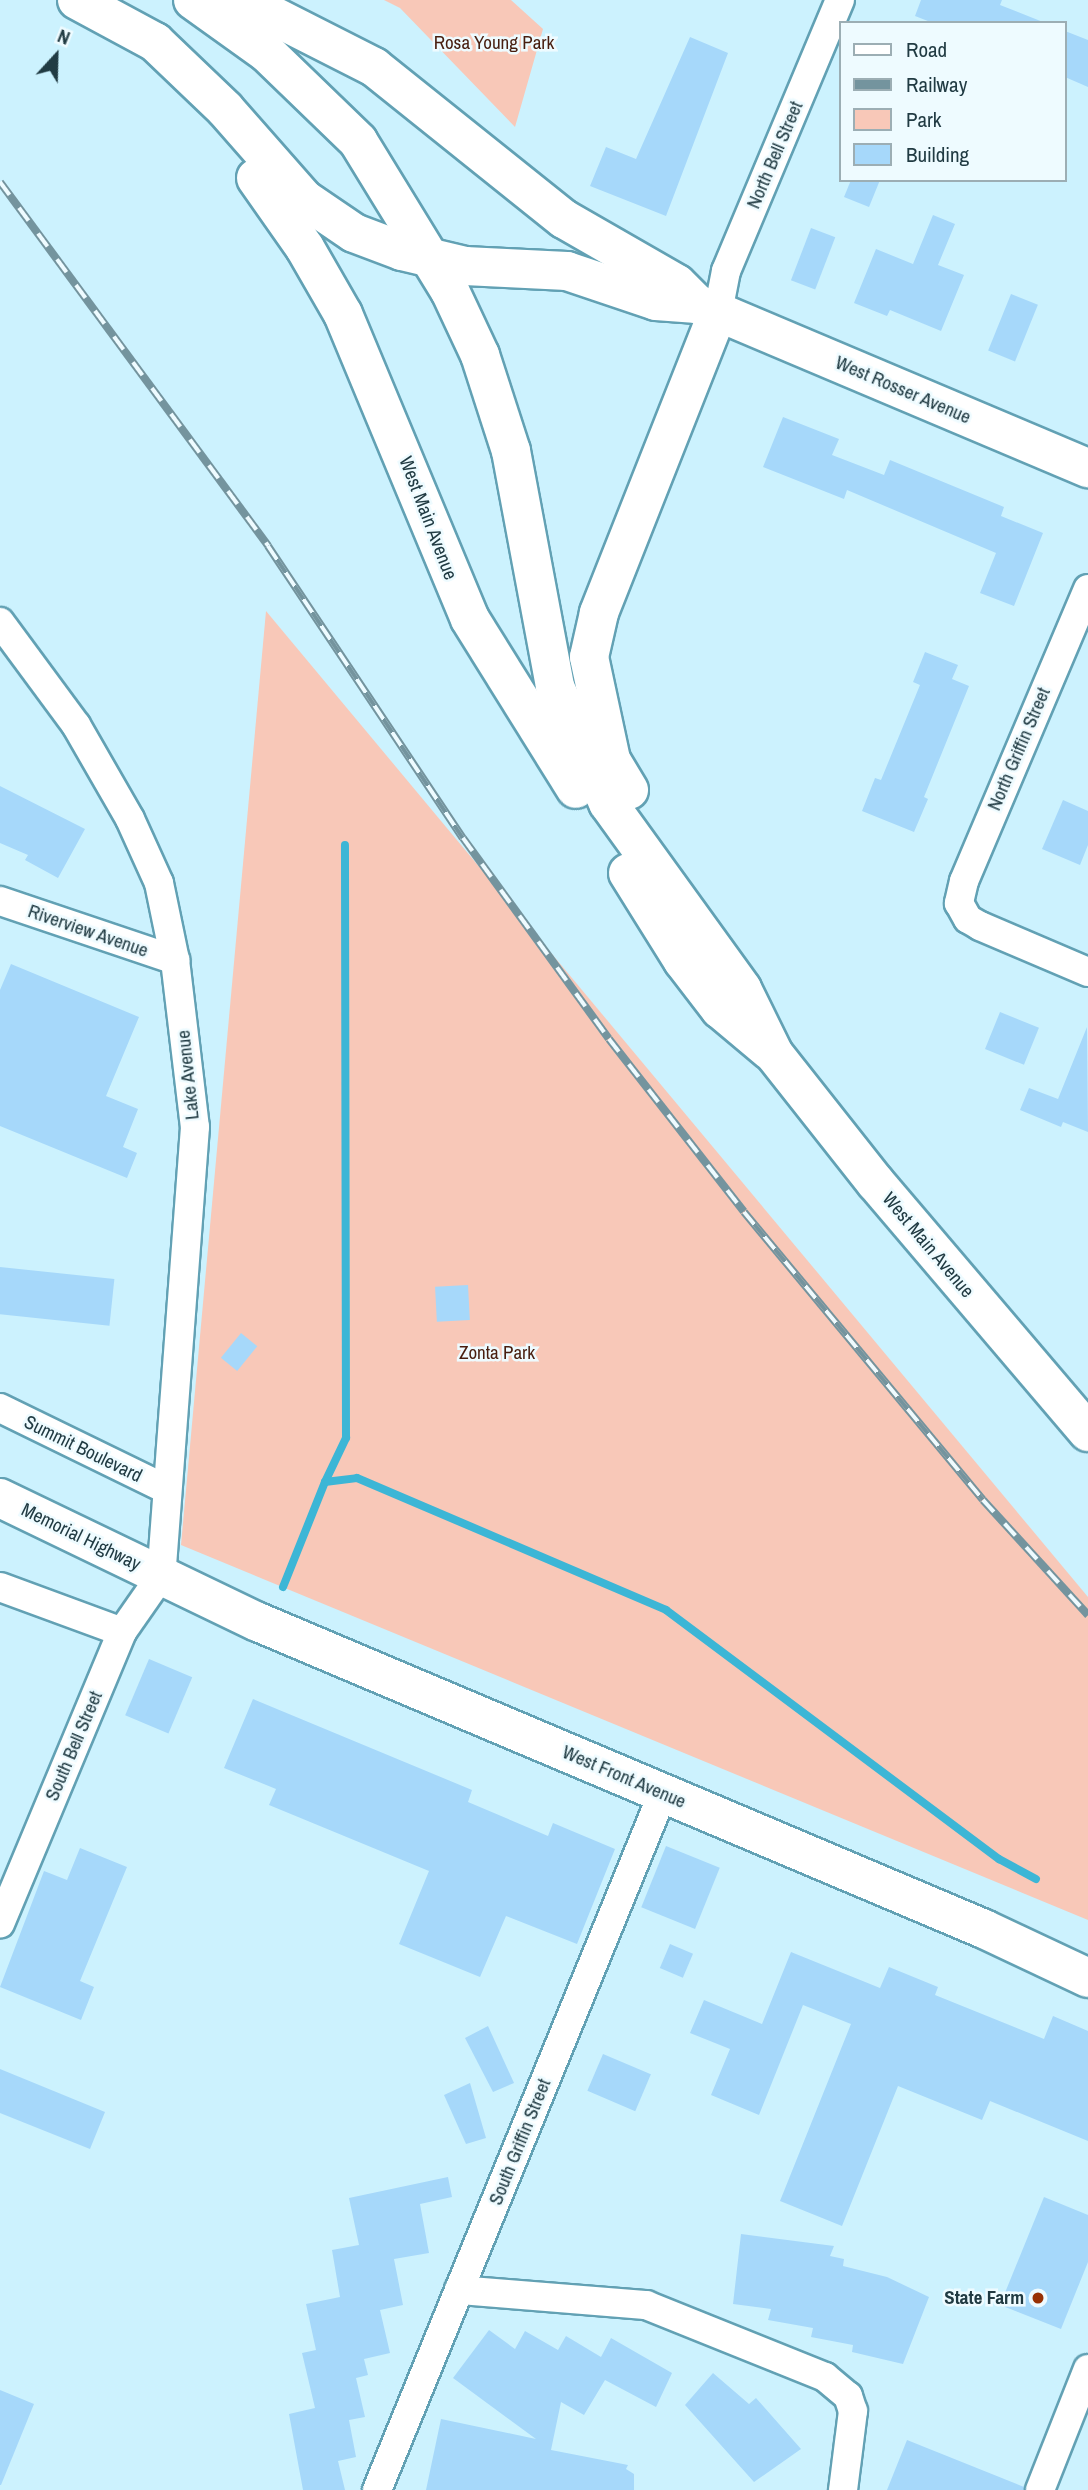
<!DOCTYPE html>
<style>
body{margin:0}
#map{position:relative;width:1088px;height:2490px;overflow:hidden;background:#ccf2fe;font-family:"Archivo Narrow",sans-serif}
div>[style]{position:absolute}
.green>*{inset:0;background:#f8c8b8}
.stream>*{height:8px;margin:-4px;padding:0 4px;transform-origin:4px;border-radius:4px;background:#3cb6d6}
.building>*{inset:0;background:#a6d8fa;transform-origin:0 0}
.roads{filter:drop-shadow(2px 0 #62a1b4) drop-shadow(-2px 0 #62a1b4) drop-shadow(0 2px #62a1b4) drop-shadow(0 -2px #62a1b4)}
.street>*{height:28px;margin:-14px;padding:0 14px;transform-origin:14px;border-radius:14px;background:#fff}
.secondary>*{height:38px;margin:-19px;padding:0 19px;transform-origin:19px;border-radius:19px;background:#fff}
.primary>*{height:38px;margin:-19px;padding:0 19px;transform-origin:19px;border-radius:19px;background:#fff}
.rail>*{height:8px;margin-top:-4px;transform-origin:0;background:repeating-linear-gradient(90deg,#eefbff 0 16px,#74949e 0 32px);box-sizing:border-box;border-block:2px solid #74949e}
.dots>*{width:19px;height:19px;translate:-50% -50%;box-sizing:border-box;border:4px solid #eefbff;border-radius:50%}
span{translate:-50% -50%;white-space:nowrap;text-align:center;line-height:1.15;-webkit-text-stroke:5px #eefbff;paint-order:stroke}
.park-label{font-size:19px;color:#481e0f}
.street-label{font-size:19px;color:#213b43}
.poi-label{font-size:19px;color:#213b43;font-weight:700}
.right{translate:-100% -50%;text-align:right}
.legend{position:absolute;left:839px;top:21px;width:228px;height:161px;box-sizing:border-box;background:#eefbff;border:2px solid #9caeb4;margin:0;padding:9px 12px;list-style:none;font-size:21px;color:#213b43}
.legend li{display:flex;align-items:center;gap:14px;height:35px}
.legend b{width:35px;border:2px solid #9caeb4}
.north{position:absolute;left:21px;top:21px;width:70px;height:70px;-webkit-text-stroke:5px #eefbff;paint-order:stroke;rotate:22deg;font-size:19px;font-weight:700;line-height:28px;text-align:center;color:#213b43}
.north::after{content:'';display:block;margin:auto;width:24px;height:32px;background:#213b43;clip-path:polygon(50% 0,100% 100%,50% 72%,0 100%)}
</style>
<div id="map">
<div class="green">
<i style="clip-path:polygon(384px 0,511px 0,543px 29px,515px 127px,400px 8px)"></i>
<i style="clip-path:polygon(266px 611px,1088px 1597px,1088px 1920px,181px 1545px)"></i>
</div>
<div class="stream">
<i style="left:325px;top:1482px;width:49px;rotate:-64.5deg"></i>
<i style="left:346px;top:1438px;width:593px;rotate:-90.1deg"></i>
<i style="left:283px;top:1587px;width:113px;rotate:-68.2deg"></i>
<i style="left:325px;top:1482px;width:32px;rotate:-7deg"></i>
<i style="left:357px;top:1478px;width:336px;rotate:23.1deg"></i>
<i style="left:666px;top:1610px;width:416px;rotate:36.8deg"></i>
<i style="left:999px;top:1859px;width:42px;rotate:28.4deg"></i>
</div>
<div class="building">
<i style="clip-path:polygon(921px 0,1002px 0,1000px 5px,1043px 22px,933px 23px,915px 16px)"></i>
<i style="clip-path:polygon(1065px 31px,1088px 40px,1088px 87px,1065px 77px)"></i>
<i style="clip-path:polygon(690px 37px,728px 53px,666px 216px,590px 186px,606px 147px,636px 159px)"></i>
<i style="clip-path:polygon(851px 180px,880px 180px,869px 207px,844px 197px)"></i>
<i style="clip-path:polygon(933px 215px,955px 224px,938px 265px,964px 275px,941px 331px,890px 310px,887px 316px,854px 303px,876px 249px,913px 264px)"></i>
<i style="left:811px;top:228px;width:26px;height:56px;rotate:21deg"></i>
<i style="left:1011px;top:294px;width:29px;height:61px;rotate:22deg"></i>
<i style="clip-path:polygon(783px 417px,839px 439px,832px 455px,884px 475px,890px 460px,1004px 507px,1001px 516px,1043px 533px,1014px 606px,980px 593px,996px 553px,847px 490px,844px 499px,763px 467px)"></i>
<i style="clip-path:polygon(925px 652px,958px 665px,952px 679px,969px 686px,924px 797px,928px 799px,914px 832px,862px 811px,875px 778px,881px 780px,920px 685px,913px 682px)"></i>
<i style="clip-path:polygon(0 786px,85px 829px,58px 878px,25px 860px,28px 855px,0 843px)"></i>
<i style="clip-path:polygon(1063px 800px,1088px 811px,1088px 845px,1080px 865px,1042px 849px)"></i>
<i style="clip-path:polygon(11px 964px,139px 1017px,106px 1096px,138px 1109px,123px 1147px,137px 1153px,127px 1178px,0 1126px,0 990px)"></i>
<i style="left:1000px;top:1012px;width:42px;height:40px;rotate:22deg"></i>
<i style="clip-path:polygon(1087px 1027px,1088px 1132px,1063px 1122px,1061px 1127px,1020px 1110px,1029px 1088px,1058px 1099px)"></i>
<i style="left:0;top:1267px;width:115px;height:47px;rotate:6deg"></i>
<i style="left:468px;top:1285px;width:35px;height:33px;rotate:87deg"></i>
<i style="left:241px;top:1333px;width:21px;height:32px;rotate:39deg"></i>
<i style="left:149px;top:1659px;width:47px;height:61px;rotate:23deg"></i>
<i style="clip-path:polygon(253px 1699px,472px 1790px,468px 1802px,548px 1836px,553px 1823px,615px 1849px,577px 1944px,506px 1916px,480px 1977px,399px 1944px,429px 1871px,269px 1805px,276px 1789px,224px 1768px)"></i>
<i style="left:666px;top:1846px;width:58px;height:66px;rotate:22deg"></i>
<i style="clip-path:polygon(80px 1848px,127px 1867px,80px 1981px,94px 1987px,81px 2020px,0 1987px,44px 1871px,67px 1880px)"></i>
<i style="left:670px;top:1944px;width:25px;height:26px;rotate:23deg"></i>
<i style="clip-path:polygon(791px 1952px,880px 1988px,889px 1967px,938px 1987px,935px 1995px,1044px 2039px,1053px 2016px,1088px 2031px,1088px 2141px,990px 2101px,982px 2120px,898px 2086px,842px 2226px,780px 2201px,851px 2024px,803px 2005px,759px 2115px,711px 2095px,730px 2049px,690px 2033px,704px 2000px,762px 2024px)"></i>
<i style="clip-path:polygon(488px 2026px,514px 2083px,493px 2092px,465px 2038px)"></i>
<i style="left:603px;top:2054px;width:52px;height:40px;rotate:23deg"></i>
<i style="clip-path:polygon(0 2069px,105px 2112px,90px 2149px,0 2113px)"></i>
<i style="clip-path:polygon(470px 2083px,486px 2138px,466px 2144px,444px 2095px)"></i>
<i style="clip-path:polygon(448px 2177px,452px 2197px,420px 2204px,429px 2253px,394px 2259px,403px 2305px,380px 2310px,390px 2353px,364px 2359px,368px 2375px,356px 2378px,365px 2417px,349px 2420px,356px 2457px,338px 2461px,345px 2490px,303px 2490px,289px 2414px,315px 2408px,302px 2353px,316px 2350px,306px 2304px,340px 2297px,332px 2250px,359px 2245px,349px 2198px)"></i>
<i style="clip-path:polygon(1044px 2197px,1088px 2215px,1088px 2262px,1061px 2329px,1000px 2305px)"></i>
<i style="clip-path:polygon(741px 2234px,834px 2246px,830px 2256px,844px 2259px,843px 2266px,887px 2277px,929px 2297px,903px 2364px,852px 2352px,853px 2345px,811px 2337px,813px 2328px,768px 2320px,771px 2309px,733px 2304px)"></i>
<i style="clip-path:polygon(489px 2330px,515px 2349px,525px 2331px,558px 2350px,566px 2336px,601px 2357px,611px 2338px,672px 2373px,656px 2407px,605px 2380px,584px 2415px,561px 2402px,551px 2450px,628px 2465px,626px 2469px,634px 2474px,634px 2490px,426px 2490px,441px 2419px,536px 2439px,453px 2378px)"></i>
<i style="clip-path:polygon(713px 2373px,749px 2404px,756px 2398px,801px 2449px,754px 2482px,685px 2405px)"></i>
<i style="clip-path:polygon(0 2390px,34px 2404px,1px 2485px,0 2485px)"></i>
<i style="clip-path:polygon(907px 2440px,1024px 2487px,1024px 2490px,887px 2490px)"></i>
</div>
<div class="roads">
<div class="street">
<i style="left:718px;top:312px;width:42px;rotate:-79deg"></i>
<i style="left:726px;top:271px;width:294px;rotate:-67.2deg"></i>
<i style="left:1088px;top:589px;width:317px;rotate:113deg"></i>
<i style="left:964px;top:881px;width:23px;rotate:103deg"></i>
<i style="left:959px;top:903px;width:18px;rotate:61deg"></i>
<i style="left:968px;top:919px;width:14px;rotate:30deg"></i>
<i style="left:980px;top:926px;width:117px;rotate:23.1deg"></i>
<i style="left:0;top:622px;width:128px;rotate:53.6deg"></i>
<i style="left:76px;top:725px;width:108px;rotate:60.1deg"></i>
<i style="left:130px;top:819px;width:70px;rotate:65.6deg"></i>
<i style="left:159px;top:883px;width:79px;rotate:78.3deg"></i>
<i style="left:175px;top:960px;width:168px;rotate:83.2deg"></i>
<i style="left:195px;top:1127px;width:450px;rotate:94.3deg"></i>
<i style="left:161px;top:1576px;width:68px;rotate:124.9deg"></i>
<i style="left:122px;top:1632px;width:316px;rotate:112.7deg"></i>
<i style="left:0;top:901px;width:185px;rotate:18.6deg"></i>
<i style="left:0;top:1408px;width:185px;rotate:26deg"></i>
<i style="left:0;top:1587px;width:130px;rotate:20.2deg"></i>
<i style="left:459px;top:2290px;width:188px;rotate:4.6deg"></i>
<i style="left:646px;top:2305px;width:193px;rotate:21.9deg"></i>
<i style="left:825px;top:2377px;width:30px;rotate:40deg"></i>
<i style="left:848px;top:2396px;width:16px;rotate:72deg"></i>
<i style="left:853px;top:2411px;width:80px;rotate:97.2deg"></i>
<i style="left:377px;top:2490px;width:753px;rotate:-67.69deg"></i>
<i style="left:1040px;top:2490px;width:130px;rotate:-68.4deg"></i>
</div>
<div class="secondary">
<i style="left:718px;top:312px;width:402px;rotate:22.9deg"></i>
<i style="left:0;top:1498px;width:286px;rotate:25.7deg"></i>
<i style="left:258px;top:1622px;width:788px;rotate:22.92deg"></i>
<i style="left:984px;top:1929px;width:115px;rotate:25.2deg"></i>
</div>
<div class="primary">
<i style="left:77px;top:0;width:89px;rotate:28.3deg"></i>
<i style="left:155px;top:42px;width:97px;rotate:43.7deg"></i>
<i style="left:225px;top:109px;width:120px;rotate:48.7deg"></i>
<i style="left:304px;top:199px;width:60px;rotate:34.2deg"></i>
<i style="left:354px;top:233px;width:51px;rotate:20.6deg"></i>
<i style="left:402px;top:251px;width:65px;rotate:13.4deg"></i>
<i style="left:465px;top:266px;width:102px;rotate:2.8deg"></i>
<i style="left:567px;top:271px;width:94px;rotate:18.6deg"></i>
<i style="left:656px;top:301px;width:41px;rotate:4.2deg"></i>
<i style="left:697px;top:304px;width:22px;rotate:21deg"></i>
<i style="left:718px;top:312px;width:324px;rotate:111.6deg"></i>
<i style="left:599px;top:613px;width:45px;rotate:102.8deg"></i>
<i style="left:589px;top:657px;width:105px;rotate:77.9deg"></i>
<i style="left:611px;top:760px;width:35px;rotate:59deg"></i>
<i style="left:193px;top:0;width:91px;rotate:35.6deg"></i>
<i style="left:267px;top:53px;width:127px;rotate:44deg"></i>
<i style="left:358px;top:141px;width:176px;rotate:58.5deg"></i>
<i style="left:450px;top:291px;width:71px;rotate:64.9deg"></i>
<i style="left:480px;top:355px;width:101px;rotate:72.1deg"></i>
<i style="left:511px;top:451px;width:240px;rotate:79.4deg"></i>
<i style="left:555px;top:687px;width:128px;rotate:65.4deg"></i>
<i style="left:608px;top:803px;width:229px;rotate:54.2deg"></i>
<i style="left:742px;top:989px;width:72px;rotate:63.8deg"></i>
<i style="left:774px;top:1054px;width:164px;rotate:51.7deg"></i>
<i style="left:876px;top:1183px;width:327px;rotate:49.6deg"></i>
<i style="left:242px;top:0;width:148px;rotate:26.9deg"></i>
<i style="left:374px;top:67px;width:243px;rotate:38.7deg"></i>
<i style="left:564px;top:219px;width:130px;rotate:29.9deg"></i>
<i style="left:677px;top:284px;width:28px;rotate:45deg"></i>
<i style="left:256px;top:178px;width:85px;rotate:55deg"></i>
<i style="left:305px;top:248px;width:76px;rotate:60.1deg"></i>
<i style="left:343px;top:314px;width:330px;rotate:67.4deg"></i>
<i style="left:470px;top:619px;width:200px;rotate:58.1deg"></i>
<i style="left:628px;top:873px;width:104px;rotate:58deg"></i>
<i style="left:683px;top:961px;width:61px;rotate:52.4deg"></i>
<i style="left:720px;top:1009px;width:65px;rotate:40deg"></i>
</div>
</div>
<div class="rail">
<i style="left:0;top:182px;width:452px;rotate:53.6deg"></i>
<i style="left:268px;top:546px;width:351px;rotate:56.3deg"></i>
<i style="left:463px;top:838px;width:248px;rotate:54deg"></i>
<i style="left:609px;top:1039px;width:219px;rotate:52deg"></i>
<i style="left:744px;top:1212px;width:374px;rotate:50.3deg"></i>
<i style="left:983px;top:1500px;width:156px;rotate:47.6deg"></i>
</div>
<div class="dots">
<i style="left:1038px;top:2298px;background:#973105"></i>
</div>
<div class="park-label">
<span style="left:494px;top:43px">Rosa Young Park</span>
<span style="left:497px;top:1353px">Zonta Park</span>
</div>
<div class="street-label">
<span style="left:775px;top:155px;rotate:-67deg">North Bell Street</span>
<span style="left:903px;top:390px;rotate:23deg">West Rosser Avenue</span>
<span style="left:428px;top:518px;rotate:69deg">West Main Avenue</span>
<span style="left:1019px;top:749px;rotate:-67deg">North Griffin Street</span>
<span style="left:88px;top:931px;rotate:19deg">Riverview Avenue</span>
<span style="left:188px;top:1075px;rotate:-96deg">Lake Avenue</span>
<span style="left:928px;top:1245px;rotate:50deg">West Main Avenue</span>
<span style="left:83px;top:1449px;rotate:26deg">Summit Boulevard</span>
<span style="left:81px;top:1537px;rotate:26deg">Memorial Highway</span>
<span style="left:74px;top:1746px;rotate:-67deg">South Bell Street</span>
<span style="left:624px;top:1777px;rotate:23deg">West Front Avenue</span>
<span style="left:520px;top:2142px;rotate:-68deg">South Griffin Street</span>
</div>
<div class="poi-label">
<span class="right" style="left:1024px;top:2298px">State Farm</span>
</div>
<ul class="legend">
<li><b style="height:9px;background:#fff"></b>Road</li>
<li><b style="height:9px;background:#74949e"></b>Railway</li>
<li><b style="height:19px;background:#f8c8b8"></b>Park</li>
<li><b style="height:19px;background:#a6d8fa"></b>Building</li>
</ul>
<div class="north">N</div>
</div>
